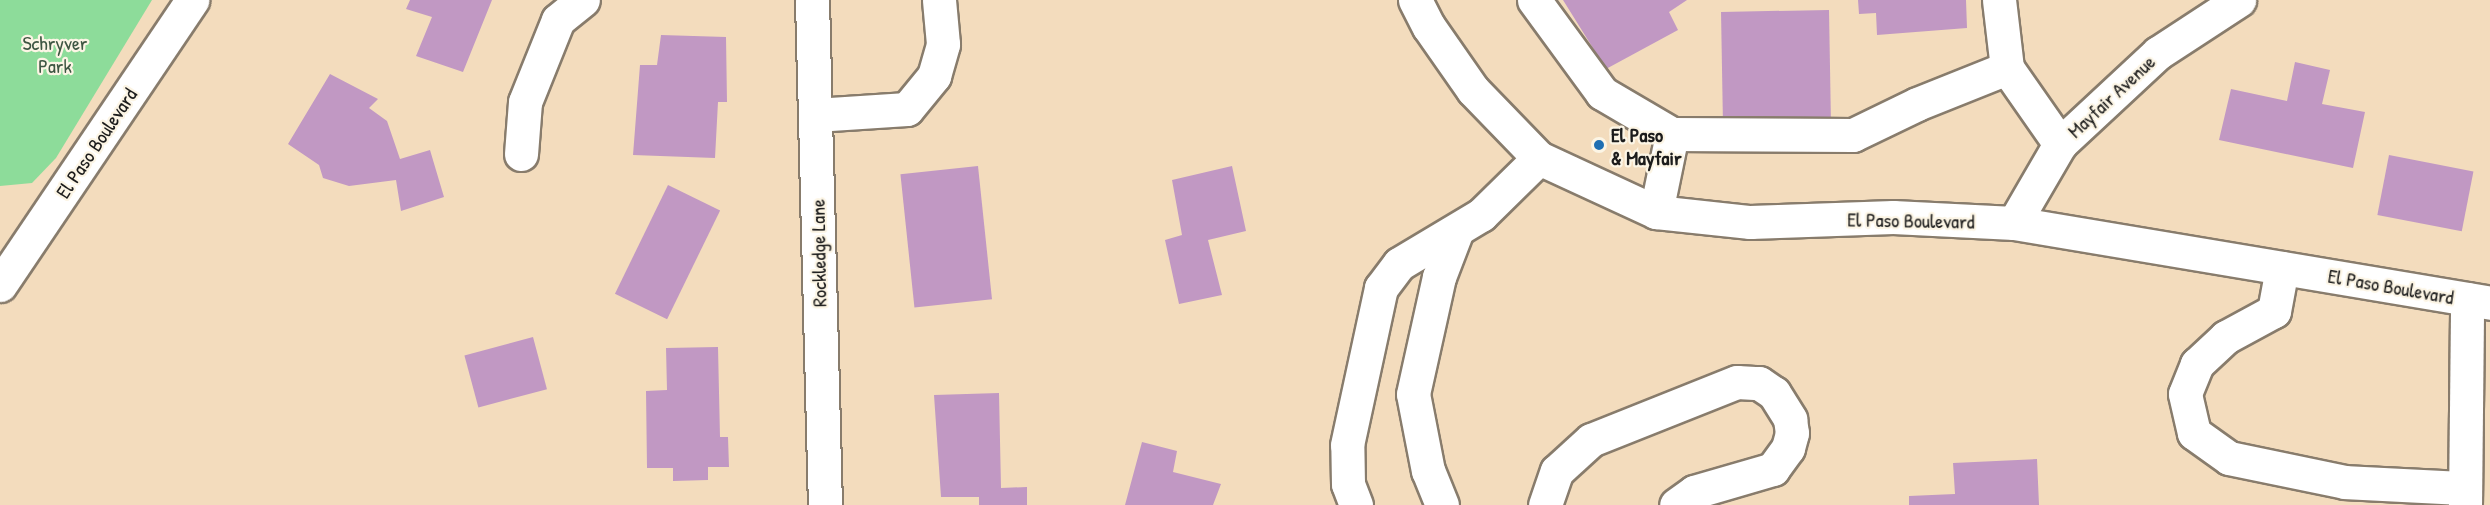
<!DOCTYPE html>
<style>
body{margin:0}
#map{position:relative;width:2490px;height:505px;overflow:hidden;background:#f3dcbd;font-family:"Patrick Hand",sans-serif}
div>[style]{position:absolute}
.green>*{inset:0;background:#8ddc9a}
.building>*{inset:0;background:#c198c3;transform-origin:0 0}
.roads{filter:drop-shadow(2px 0 #887c6c) drop-shadow(-2px 0 #887c6c) drop-shadow(0 2px #887c6c) drop-shadow(0 -2px #887c6c)}
.minor>*{height:33px;margin:-16.5px;padding:0 16.5px;transform-origin:16.5px;border-radius:16.5px;background:#fff}
.dots>*{width:16px;height:16px;translate:-50% -50%;box-sizing:border-box;border:3px solid #fcf5e5;border-radius:50%}
span{translate:-50% -50%;white-space:nowrap;text-align:center;line-height:1.15;-webkit-text-stroke:4.5px #fcf5e5;paint-order:stroke}
.park-label{font-size:20px;color:#3e5642}
.street-label{font-size:20px;color:#1c1c1c}
.poi-label{font-size:20px;color:#1c1c1c;font-weight:700}
.left{translate:0 -50%;text-align:left}
</style>
<div id="map">
<div class="green">
<i style="clip-path:polygon(0 0,152px 0,56px 158px,32px 183px,0 186px)"></i>
</div>
<div class="building">
<i style="clip-path:polygon(410px 0,492px 0,463px 72px,416px 56px,432px 17px,406px 9px)"></i>
<i style="clip-path:polygon(1563px 0,1687px 0,1669px 12px,1678px 30px,1606px 69px)"></i>
<i style="clip-path:polygon(1858px 0,1966px 0,1967px 28px,1877px 35px,1876px 13px,1859px 14px)"></i>
<i style="left:1829px;top:10px;width:107px;height:108px;rotate:89deg"></i>
<i style="clip-path:polygon(661px 35px,726px 37px,727px 102px,718px 102px,715px 158px,633px 155px,640px 65px,657px 65px)"></i>
<i style="clip-path:polygon(2295px 62px,2330px 70px,2322px 104px,2365px 112px,2353px 168px,2219px 140px,2231px 89px,2287px 101px)"></i>
<i style="clip-path:polygon(330px 74px,378px 99px,369px 108px,387px 121px,400px 159px,430px 150px,444px 197px,401px 211px,396px 180px,349px 186px,323px 178px,319px 165px,288px 144px)"></i>
<i style="left:2389px;top:155px;width:86px;height:61px;rotate:11deg"></i>
<i style="left:978px;top:166px;width:134px;height:78px;rotate:84deg"></i>
<i style="clip-path:polygon(1232px 166px,1246px 231px,1208px 240px,1222px 295px,1179px 304px,1165px 240px,1182px 235px,1172px 180px)"></i>
<i style="left:668px;top:185px;width:58px;height:121px;rotate:26deg"></i>
<i style="left:533px;top:337px;width:54px;height:71px;rotate:75deg"></i>
<i style="clip-path:polygon(718px 347px,720px 437px,728px 437px,729px 467px,708px 467px,708px 480px,673px 481px,673px 468px,647px 468px,646px 391px,667px 390px,666px 348px)"></i>
<i style="clip-path:polygon(999px 393px,1001px 488px,1027px 487px,1027px 505px,979px 505px,979px 497px,941px 497px,934px 395px)"></i>
<i style="clip-path:polygon(1142px 442px,1177px 451px,1173px 472px,1221px 484px,1213px 505px,1125px 505px)"></i>
<i style="clip-path:polygon(2037px 459px,2039px 505px,1909px 505px,1909px 496px,1955px 494px,1953px 463px)"></i>
</div>
<div class="roads">
<div class="minor">
<i style="left:812px;top:0;width:505px;rotate:88.53deg"></i>
<i style="left:1415px;top:0;width:30px;rotate:63deg"></i>
<i style="left:1429px;top:27px;width:77px;rotate:55.1deg"></i>
<i style="left:1473px;top:90px;width:95px;rotate:45.9deg"></i>
<i style="left:1539px;top:158px;width:129px;rotate:24.8deg"></i>
<i style="left:1656px;top:212px;width:95px;rotate:6.1deg"></i>
<i style="left:1750px;top:222px;width:143px;rotate:-2deg"></i>
<i style="left:1893px;top:217px;width:121px;rotate:2.8deg"></i>
<i style="left:2014px;top:223px;width:483px;rotate:9.5deg"></i>
<i style="left:1534px;top:0;width:115px;rotate:53.8deg"></i>
<i style="left:1602px;top:93px;width:81px;rotate:30.4deg"></i>
<i style="left:1672px;top:134px;width:181px;rotate:0.3deg"></i>
<i style="left:1853px;top:135px;width:71px;rotate:-25.8deg"></i>
<i style="left:1917px;top:104px;width:97px;rotate:-21.8deg"></i>
<i style="left:2007px;top:68px;width:68px;rotate:-96.7deg"></i>
<i style="left:2007px;top:68px;width:93px;rotate:55.1deg"></i>
<i style="left:815px;top:115px;width:92px;rotate:-3.7deg"></i>
<i style="left:907px;top:109px;width:43px;rotate:-50.7deg"></i>
<i style="left:934px;top:76px;width:33px;rotate:-74deg"></i>
<i style="left:943px;top:44px;width:44px;rotate:-95.2deg"></i>
<i style="left:521px;top:154px;width:52px;rotate:-85.6deg"></i>
<i style="left:525px;top:102px;width:88px;rotate:-68.1deg"></i>
<i style="left:558px;top:20px;width:32px;rotate:-39deg"></i>
<i style="left:1656px;top:212px;width:80px;rotate:-78.4deg"></i>
<i style="left:2014px;top:223px;width:91px;rotate:-59.8deg"></i>
<i style="left:2060px;top:144px;width:134px;rotate:-42.9deg"></i>
<i style="left:2158px;top:53px;width:97px;rotate:-33.2deg"></i>
<i style="left:2282px;top:268px;width:44px;rotate:100.5deg"></i>
<i style="left:2274px;top:311px;width:55px;rotate:151.6deg"></i>
<i style="left:2226px;top:337px;width:40px;rotate:137deg"></i>
<i style="left:2197px;top:364px;width:32px;rotate:112deg"></i>
<i style="left:2185px;top:394px;width:40px;rotate:77deg"></i>
<i style="left:2194px;top:433px;width:43px;rotate:35.5deg"></i>
<i style="left:2229px;top:458px;width:118px;rotate:11.7deg"></i>
<i style="left:2345px;top:482px;width:120px;rotate:2.9deg"></i>
<i style="left:0;top:285px;width:344px;rotate:-56deg"></i>
<i style="left:1356px;top:505px;width:22px;rotate:-111deg"></i>
<i style="left:1348px;top:484px;width:39px;rotate:-91deg"></i>
<i style="left:1347px;top:445px;width:161px;rotate:-77.8deg"></i>
<i style="left:1381px;top:288px;width:30px;rotate:-53deg"></i>
<i style="left:1399px;top:264px;width:96px;rotate:-30.9deg"></i>
<i style="left:1481px;top:215px;width:81px;rotate:-44.5deg"></i>
<i style="left:1442px;top:505px;width:37px;rotate:-112deg"></i>
<i style="left:1428px;top:471px;width:78px;rotate:-101deg"></i>
<i style="left:1413px;top:394px;width:120px;rotate:-77.5deg"></i>
<i style="left:1439px;top:277px;width:50px;rotate:-69deg"></i>
<i style="left:1545px;top:505px;width:36px;rotate:-71deg"></i>
<i style="left:1557px;top:471px;width:46px;rotate:-42.4deg"></i>
<i style="left:1591px;top:440px;width:157px;rotate:-21.7deg"></i>
<i style="left:1737px;top:382px;width:22px;rotate:3deg"></i>
<i style="left:1759px;top:383px;width:18px;rotate:34deg"></i>
<i style="left:1774px;top:393px;width:31px;rotate:58deg"></i>
<i style="left:1790px;top:419px;width:14px;rotate:82deg"></i>
<i style="left:1792px;top:433px;width:16px;rotate:105deg"></i>
<i style="left:1788px;top:448px;width:26px;rotate:126deg"></i>
<i style="left:1773px;top:469px;width:82px;rotate:163.8deg"></i>
<i style="left:1694px;top:492px;width:22px;rotate:144deg"></i>
<i style="left:2465px;top:505px;width:206px;rotate:-89.4deg"></i>
</div>
</div>
<div class="dots">
<i style="left:1599px;top:145px;background:#1f6fb2"></i>
</div>
<div class="park-label">
<span style="left:55px;top:54px">Schryver<br>Park</span>
</div>
<div class="street-label">
<span style="left:2111px;top:96px;rotate:-43deg">Mayfair Avenue</span>
<span style="left:96px;top:143px;rotate:-56deg">El Paso Boulevard</span>
<span style="left:1911px;top:220px;rotate:1deg">El Paso Boulevard</span>
<span style="left:818px;top:253px;rotate:-91deg">Rockledge Lane</span>
<span style="left:2391px;top:286px;rotate:10deg">El Paso Boulevard</span>
</div>
<div class="poi-label">
<span class="left" style="left:1611px;top:146px">El Paso<br>&amp; Mayfair</span>
</div>
</div>
